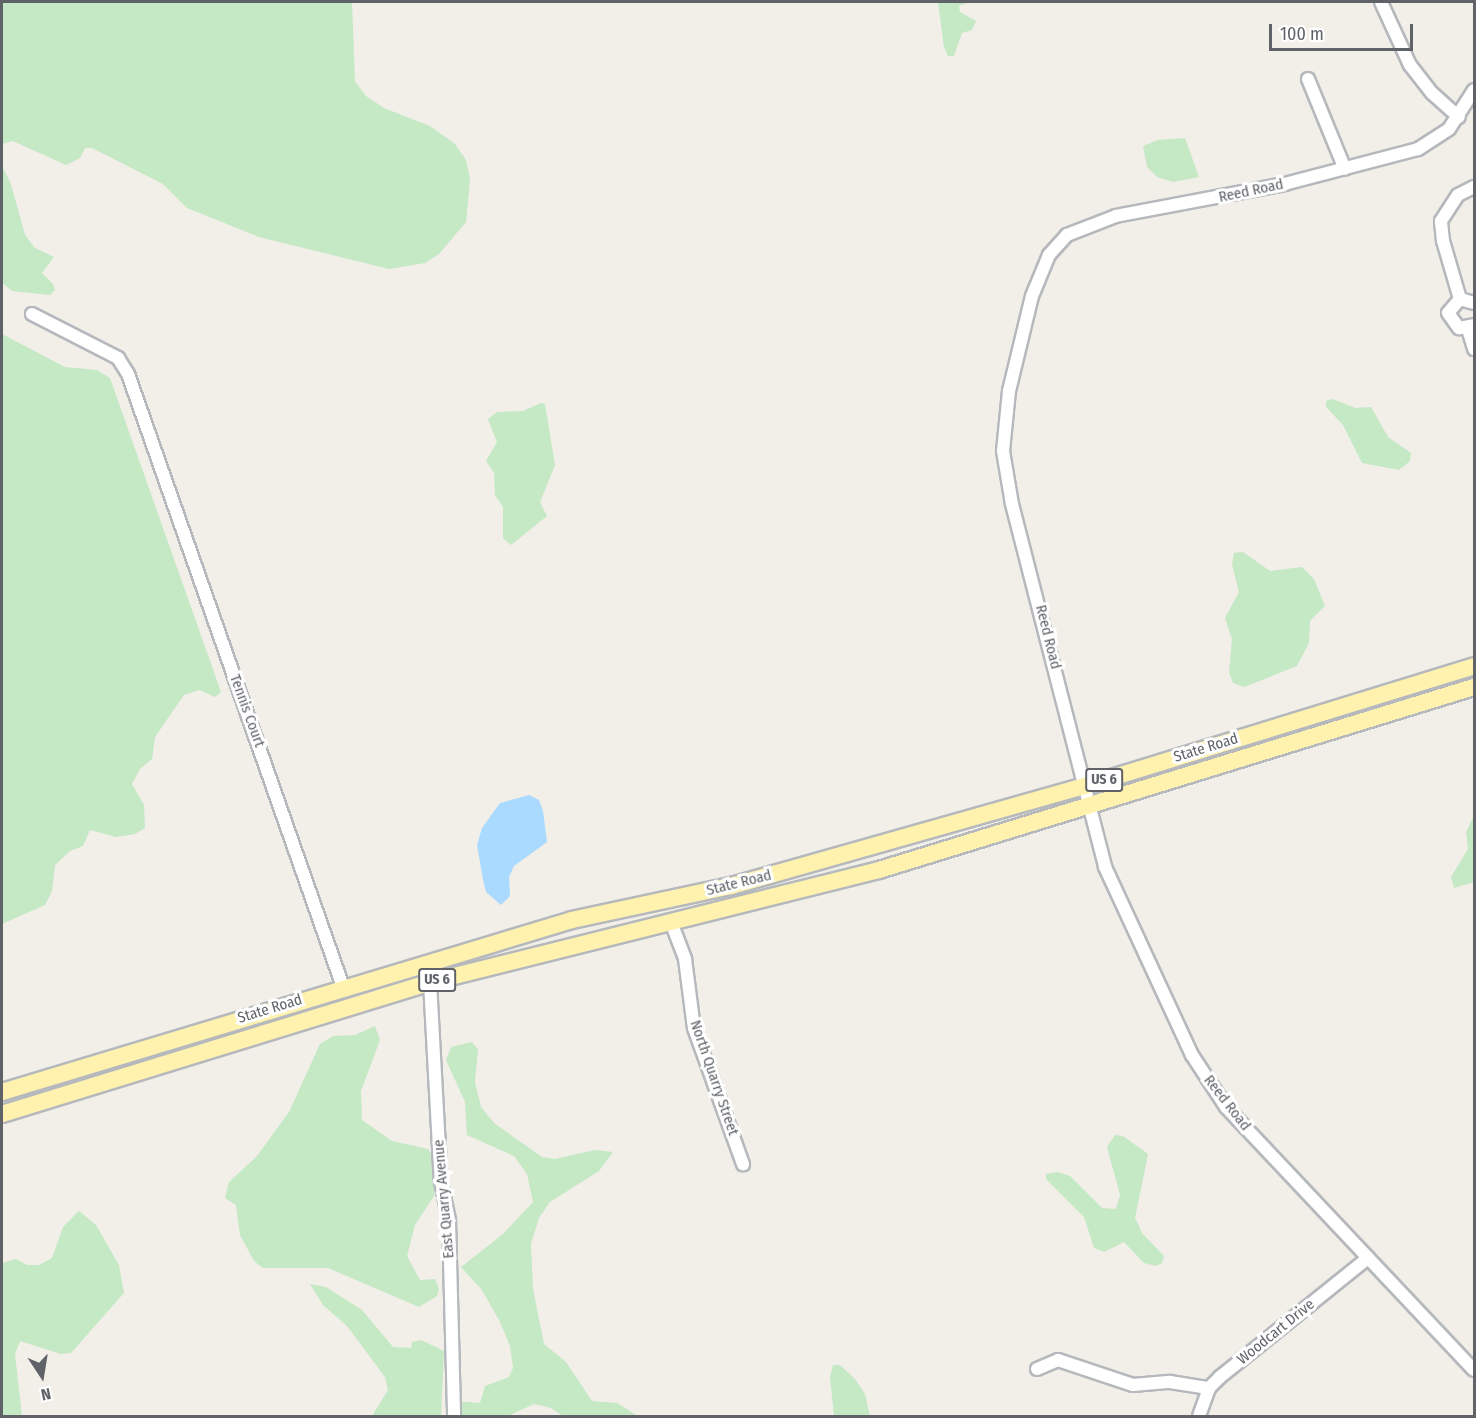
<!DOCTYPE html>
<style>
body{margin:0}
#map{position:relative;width:1476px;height:1418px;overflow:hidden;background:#f1efe8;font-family:"Fira Sans Condensed",sans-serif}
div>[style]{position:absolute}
.green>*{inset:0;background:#c5e8c5}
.water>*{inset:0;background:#aadaff}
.roads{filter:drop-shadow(2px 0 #b5b8bc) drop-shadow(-2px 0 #b5b8bc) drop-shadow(0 2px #b5b8bc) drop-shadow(0 -2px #b5b8bc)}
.minor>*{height:12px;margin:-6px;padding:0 6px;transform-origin:6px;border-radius:6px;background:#fff}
.major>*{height:16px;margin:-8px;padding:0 8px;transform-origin:8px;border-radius:8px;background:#fff2af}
span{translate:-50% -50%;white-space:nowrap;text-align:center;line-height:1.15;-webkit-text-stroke:6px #fff;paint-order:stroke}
.shield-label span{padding:2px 4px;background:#fff;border:2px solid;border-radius:4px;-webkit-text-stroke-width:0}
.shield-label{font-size:14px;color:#5f6368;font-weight:700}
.street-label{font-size:15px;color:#5f6368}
.frame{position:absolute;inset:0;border:3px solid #5f6368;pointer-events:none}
.north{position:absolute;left:12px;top:1346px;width:60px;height:60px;-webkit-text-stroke:4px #fff;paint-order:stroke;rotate:168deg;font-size:16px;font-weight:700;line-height:24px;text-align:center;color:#5f6368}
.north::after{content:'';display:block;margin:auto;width:21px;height:27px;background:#5f6368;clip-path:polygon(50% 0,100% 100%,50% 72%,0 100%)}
.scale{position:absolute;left:1269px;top:24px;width:144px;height:27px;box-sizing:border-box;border:3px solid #5f6368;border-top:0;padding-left:8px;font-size:18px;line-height:21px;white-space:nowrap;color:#5f6368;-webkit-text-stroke:4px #fff;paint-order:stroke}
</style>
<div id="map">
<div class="green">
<i style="clip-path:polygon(2px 2px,352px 2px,355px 81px,366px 96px,384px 108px,430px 126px,455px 144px,466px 160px,470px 179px,466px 222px,439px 254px,425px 263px,389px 269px,259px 237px,187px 208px,163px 184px,92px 148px,85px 148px,80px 158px,66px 165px,13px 141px,2px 144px)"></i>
<i style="clip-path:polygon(938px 2px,970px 2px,959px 6px,960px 12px,976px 21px,972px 30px,962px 33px,954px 56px,948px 56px,944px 47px)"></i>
<i style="clip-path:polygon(1185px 138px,1199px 177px,1173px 182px,1157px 177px,1147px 167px,1143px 146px,1158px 140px)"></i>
<i style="clip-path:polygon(2px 166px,11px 184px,25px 235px,35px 248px,54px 257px,42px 273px,53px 284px,55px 290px,50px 295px,12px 291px,2px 283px)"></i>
<i style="clip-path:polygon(2px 334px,65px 367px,97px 370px,110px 378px,221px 692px,215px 697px,199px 690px,184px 695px,155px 737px,152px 759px,140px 769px,132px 784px,144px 805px,145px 828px,135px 834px,116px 837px,90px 830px,83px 846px,70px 851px,55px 865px,52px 891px,45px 905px,2px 924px)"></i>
<i style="clip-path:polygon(1333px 399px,1355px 408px,1371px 407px,1388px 437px,1411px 453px,1410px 461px,1399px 470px,1362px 463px,1343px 425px,1326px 407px,1326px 401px)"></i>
<i style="clip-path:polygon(541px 403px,545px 404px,555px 465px,540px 502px,547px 516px,511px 545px,503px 538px,503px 507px,495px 495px,494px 473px,486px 461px,497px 442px,488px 419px,497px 412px,523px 411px)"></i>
<i style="clip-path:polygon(1243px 552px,1270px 571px,1302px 567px,1314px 579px,1325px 606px,1310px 621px,1309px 643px,1297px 666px,1244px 687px,1233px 683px,1229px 672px,1232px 639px,1225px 618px,1239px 592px,1232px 565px,1234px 553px)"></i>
<i style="clip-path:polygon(1474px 815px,1474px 882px,1454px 888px,1451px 877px,1468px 849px,1466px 832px)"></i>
<i style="clip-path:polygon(375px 1026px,380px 1040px,361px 1091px,362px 1120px,392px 1141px,428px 1149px,435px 1160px,434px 1196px,415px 1225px,407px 1256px,420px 1280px,435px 1279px,439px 1289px,437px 1296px,419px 1307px,328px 1268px,263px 1268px,254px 1261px,240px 1235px,236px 1205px,225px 1198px,229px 1182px,257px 1156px,289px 1112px,320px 1044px,333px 1036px,355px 1035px)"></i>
<i style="clip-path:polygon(472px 1042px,478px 1049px,475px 1082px,481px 1107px,494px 1123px,542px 1157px,555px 1159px,595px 1150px,613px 1152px,599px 1171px,550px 1202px,539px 1218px,531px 1244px,533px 1289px,544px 1344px,566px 1362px,592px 1401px,617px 1403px,638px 1416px,563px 1416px,551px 1408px,534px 1404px,508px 1416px,448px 1416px,455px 1401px,480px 1403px,485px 1386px,509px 1377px,513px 1368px,510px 1346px,499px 1320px,482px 1290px,461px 1267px,503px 1234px,533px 1202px,527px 1174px,514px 1156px,467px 1135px,465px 1102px,446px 1060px,451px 1047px)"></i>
<i style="clip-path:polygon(1115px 1135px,1123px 1136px,1148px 1154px,1135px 1218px,1142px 1233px,1164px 1256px,1162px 1263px,1156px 1266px,1144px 1263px,1124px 1242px,1104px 1252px,1094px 1248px,1084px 1217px,1046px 1179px,1046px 1174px,1058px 1172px,1070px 1176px,1102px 1208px,1116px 1209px,1120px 1195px,1107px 1147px)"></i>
<i style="clip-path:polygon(79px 1211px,96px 1225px,119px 1265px,124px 1293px,71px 1353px,61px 1354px,20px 1341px,15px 1354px,22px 1416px,2px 1416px,2px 1263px,16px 1259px,27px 1265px,39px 1265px,52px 1258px,63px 1227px)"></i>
<i style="clip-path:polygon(310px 1284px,326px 1287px,362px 1310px,393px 1347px,411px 1348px,412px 1342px,421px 1340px,444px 1351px,441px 1416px,372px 1416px,388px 1390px,385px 1377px,347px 1326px,323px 1305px)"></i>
<i style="clip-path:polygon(833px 1365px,840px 1365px,855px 1379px,865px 1394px,870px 1416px,834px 1416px,830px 1377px)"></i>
</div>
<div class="water">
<i style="clip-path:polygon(529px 795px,539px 800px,543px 811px,547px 842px,514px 866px,509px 877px,510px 896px,501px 905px,486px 892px,483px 880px,477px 845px,482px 828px,500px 803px)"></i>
</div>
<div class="roads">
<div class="minor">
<i style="left:1381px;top:2px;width:69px;rotate:65.3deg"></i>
<i style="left:1410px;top:65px;width:36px;rotate:52deg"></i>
<i style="left:1432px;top:93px;width:36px;rotate:42deg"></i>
<i style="left:1308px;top:79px;width:97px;rotate:67.7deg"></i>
<i style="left:1474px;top:90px;width:46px;rotate:122.7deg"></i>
<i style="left:1449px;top:129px;width:37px;rotate:147deg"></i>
<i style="left:1418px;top:149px;width:138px;rotate:165.3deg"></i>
<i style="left:1285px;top:184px;width:172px;rotate:169.3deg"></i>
<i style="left:1116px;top:216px;width:53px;rotate:158.8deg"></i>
<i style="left:1067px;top:235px;width:27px;rotate:132deg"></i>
<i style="left:1049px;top:255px;width:44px;rotate:112.5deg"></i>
<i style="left:1032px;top:296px;width:98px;rotate:103.6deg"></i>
<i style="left:1009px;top:391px;width:60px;rotate:95.7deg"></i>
<i style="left:1003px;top:451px;width:54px;rotate:80.4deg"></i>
<i style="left:1012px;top:504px;width:375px;rotate:75.6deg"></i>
<i style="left:1105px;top:867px;width:207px;rotate:65.2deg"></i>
<i style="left:1192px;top:1055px;width:62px;rotate:56.8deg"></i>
<i style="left:1226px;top:1107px;width:361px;rotate:46.7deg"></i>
<i style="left:1460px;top:299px;width:60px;rotate:-106.3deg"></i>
<i style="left:1443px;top:241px;width:20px;rotate:-96deg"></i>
<i style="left:1441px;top:221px;width:31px;rotate:-57deg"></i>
<i style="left:1458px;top:195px;width:18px;rotate:-27deg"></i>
<i style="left:1474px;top:303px;width:15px;rotate:-164deg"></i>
<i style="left:1460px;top:299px;width:18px;rotate:131deg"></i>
<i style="left:1448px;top:313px;width:19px;rotate:54deg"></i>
<i style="left:1459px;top:328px;width:15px;rotate:-11deg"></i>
<i style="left:32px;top:314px;width:97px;rotate:27.1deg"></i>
<i style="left:118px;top:358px;width:19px;rotate:58deg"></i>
<i style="left:128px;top:374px;width:650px;rotate:70.67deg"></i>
<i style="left:1468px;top:329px;width:21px;rotate:73deg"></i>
<i style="left:671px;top:922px;width:40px;rotate:69deg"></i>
<i style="left:685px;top:959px;width:70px;rotate:82.6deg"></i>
<i style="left:694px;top:1028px;width:145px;rotate:70.2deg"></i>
<i style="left:430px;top:982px;width:200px;rotate:86.9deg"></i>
<i style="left:441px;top:1182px;width:40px;rotate:78deg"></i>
<i style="left:449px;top:1221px;width:195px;rotate:88.5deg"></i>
<i style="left:1037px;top:1369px;width:23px;rotate:-23deg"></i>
<i style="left:1058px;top:1360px;width:79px;rotate:18.4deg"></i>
<i style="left:1133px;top:1385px;width:37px;rotate:-5deg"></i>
<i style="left:1170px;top:1382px;width:39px;rotate:9deg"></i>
<i style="left:1199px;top:1416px;width:30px;rotate:-70deg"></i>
<i style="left:1209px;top:1388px;width:16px;rotate:-45deg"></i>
<i style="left:1220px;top:1377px;width:190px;rotate:-38.8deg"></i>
</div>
<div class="major">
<i style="left:2px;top:1092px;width:595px;rotate:-16.79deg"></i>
<i style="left:572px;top:920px;width:163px;rotate:-12.1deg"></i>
<i style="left:731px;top:886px;width:368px;rotate:-15.8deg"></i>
<i style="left:1085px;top:786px;width:407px;rotate:-17.1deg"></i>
<i style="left:2px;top:1114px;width:448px;rotate:-17.1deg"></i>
<i style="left:430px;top:982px;width:463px;rotate:-14deg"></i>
<i style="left:879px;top:870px;width:623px;rotate:-17.1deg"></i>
</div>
</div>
<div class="shield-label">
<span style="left:1104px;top:780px">US 6</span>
<span style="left:437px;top:980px">US 6</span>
</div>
<div class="street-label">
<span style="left:1251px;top:191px;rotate:-12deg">Reed Road</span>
<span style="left:1048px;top:637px;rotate:76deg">Reed Road</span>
<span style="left:247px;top:711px;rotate:70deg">Tennis Court</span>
<span style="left:1206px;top:748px;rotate:-17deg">State Road</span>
<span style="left:739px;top:883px;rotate:-14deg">State Road</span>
<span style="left:270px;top:1009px;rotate:-17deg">State Road</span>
<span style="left:714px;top:1078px;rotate:71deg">North Quarry Street</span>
<span style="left:1227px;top:1103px;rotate:52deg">Reed Road</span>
<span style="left:444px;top:1199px;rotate:-95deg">East Quarry Avenue</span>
<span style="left:1276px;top:1332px;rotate:-39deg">Woodcart Drive</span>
</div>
<div class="frame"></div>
<div class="north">N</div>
<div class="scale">100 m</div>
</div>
